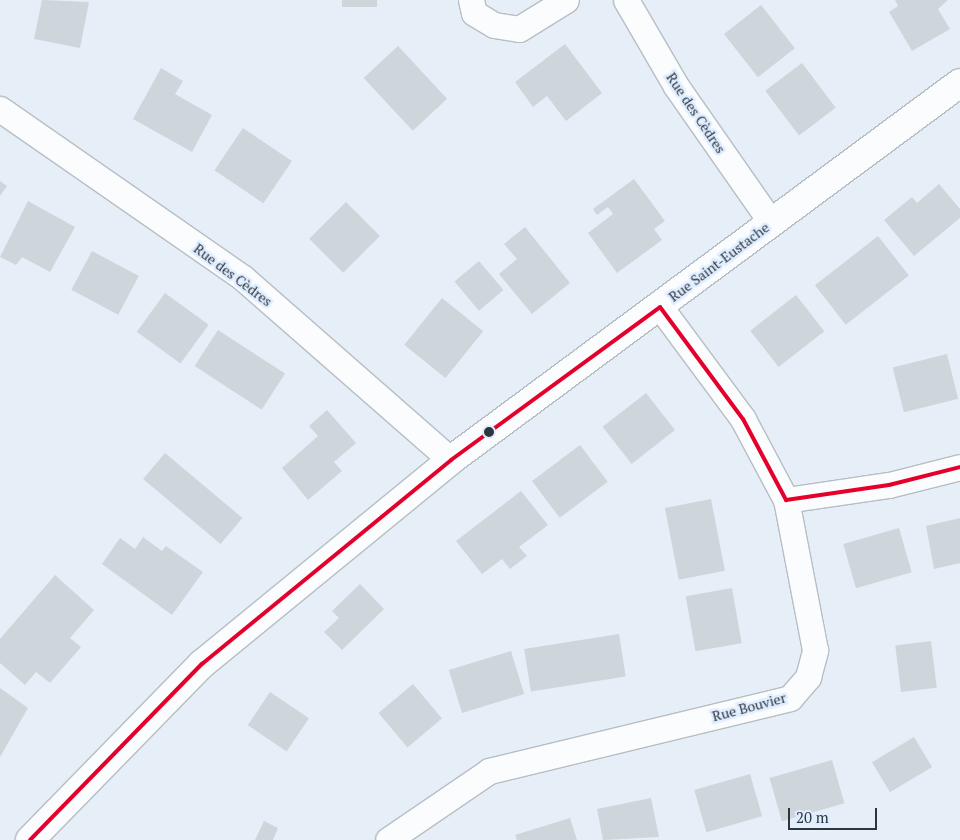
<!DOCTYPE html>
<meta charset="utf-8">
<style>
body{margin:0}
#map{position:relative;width:960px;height:840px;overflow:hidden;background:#e6eef7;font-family:"PT Serif",serif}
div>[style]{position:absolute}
.building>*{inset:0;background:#ced6dc;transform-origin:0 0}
.roads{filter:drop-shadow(1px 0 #b7bec4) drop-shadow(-1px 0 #b7bec4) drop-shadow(0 1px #b7bec4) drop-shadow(0 -1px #b7bec4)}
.street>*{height:25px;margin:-12.5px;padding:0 12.5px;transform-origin:12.5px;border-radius:12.5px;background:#fbfcfe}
.secondary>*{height:28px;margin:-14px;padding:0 14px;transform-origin:14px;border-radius:14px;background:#fbfcfe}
.bus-1>*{height:4px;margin:-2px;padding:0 2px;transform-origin:2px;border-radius:2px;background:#e4002b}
.dots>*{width:14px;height:14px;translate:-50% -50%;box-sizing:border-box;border:2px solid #deedff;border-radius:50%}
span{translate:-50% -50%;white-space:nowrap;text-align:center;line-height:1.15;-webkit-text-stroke:5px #deedff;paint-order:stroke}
.street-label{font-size:14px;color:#2f353c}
.scale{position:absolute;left:788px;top:808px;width:89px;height:22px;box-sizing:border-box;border:2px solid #2f353c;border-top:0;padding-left:6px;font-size:15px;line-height:18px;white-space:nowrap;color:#2f353c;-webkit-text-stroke:4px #deedff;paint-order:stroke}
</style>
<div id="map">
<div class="building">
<i style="clip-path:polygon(42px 0,89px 2px,80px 48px,34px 39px)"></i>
<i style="left:342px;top:0;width:35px;height:7px"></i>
<i style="clip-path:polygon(895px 0,948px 0,938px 9px,950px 29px,912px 51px,889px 12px,898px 6px)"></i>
<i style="left:761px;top:5px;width:55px;height:47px;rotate:52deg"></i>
<i style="clip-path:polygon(565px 44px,602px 93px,566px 121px,547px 96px,533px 107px,515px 82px)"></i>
<i style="left:398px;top:46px;width:72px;height:47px;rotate:47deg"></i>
<i style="left:802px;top:63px;width:56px;height:46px;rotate:53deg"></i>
<i style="clip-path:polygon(161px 68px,183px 81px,175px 94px,212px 115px,192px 152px,133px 119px)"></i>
<i style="left:243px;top:128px;width:59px;height:51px;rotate:34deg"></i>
<i style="clip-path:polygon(634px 179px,665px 221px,654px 229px,662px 240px,617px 273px,588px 233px,613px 214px,608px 207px,597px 215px,593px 209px)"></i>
<i style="clip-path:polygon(0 181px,7px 186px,0 196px)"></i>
<i style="clip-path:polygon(939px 184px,960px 209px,960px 218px,914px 256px,884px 220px,912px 197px,917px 203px)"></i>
<i style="clip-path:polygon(28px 201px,75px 227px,50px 272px,22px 257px,16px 265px,0 257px)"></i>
<i style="left:346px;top:202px;width:48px;height:52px;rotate:45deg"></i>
<i style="clip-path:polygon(525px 227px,570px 283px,532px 314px,499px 274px,517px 259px,504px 244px)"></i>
<i style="left:878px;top:236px;width:50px;height:80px;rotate:52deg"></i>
<i style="left:92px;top:251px;width:53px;height:44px;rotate:28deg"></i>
<i style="left:479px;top:261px;width:38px;height:32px;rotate:50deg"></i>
<i style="left:165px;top:293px;width:54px;height:48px;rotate:36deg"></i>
<i style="left:796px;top:295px;width:46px;height:58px;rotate:52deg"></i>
<i style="left:442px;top:298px;width:53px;height:60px;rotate:39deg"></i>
<i style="left:218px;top:330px;width:80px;height:43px;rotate:33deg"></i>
<i style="left:947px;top:354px;width:46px;height:56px;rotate:76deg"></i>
<i style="left:646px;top:393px;width:47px;height:55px;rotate:52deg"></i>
<i style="clip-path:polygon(327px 410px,356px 443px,334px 462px,342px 471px,308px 500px,282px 468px,318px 436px,309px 426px)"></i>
<i style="left:580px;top:445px;width:46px;height:60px;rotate:53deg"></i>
<i style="left:165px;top:453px;width:101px;height:34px;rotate:40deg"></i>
<i style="clip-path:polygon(521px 491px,548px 525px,519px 547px,527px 556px,510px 569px,502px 559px,482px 574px,456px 541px)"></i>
<i style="left:711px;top:499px;width:73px;height:47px;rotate:79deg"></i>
<i style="clip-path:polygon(960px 518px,960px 563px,934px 569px,926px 526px)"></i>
<i style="left:899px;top:528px;width:46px;height:58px;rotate:74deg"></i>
<i style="clip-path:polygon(143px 537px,162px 551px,166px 546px,203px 572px,172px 615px,102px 564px,120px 538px,135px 549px)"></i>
<i style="clip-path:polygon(55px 575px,94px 610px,70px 638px,81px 647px,50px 683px,36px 672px,25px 685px,0 663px,0 639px)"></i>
<i style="clip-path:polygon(360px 584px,384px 609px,342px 650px,324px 632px,339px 618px,332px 611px)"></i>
<i style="left:732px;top:588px;width:56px;height:47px;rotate:80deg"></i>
<i style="left:619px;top:634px;width:43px;height:96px;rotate:81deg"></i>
<i style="left:931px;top:641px;width:47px;height:36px;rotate:83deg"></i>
<i style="left:511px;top:651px;width:45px;height:65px;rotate:73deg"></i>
<i style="left:413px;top:684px;width:45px;height:45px;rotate:50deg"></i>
<i style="clip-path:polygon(0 688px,28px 708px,0 757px)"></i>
<i style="left:270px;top:692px;width:47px;height:40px;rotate:34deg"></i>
<i style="left:914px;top:737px;width:35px;height:49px;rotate:59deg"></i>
<i style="left:832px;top:760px;width:45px;height:65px;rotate:74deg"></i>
<i style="left:750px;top:774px;width:44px;height:58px;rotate:74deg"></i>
<i style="clip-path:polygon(651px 798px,659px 837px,603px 840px,597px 809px)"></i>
<i style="clip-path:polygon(570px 818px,577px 840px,517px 840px,515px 835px)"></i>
<i style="clip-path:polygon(264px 821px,278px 828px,273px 840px,255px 840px)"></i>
</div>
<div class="roads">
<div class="street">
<i style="left:471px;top:0;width:13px;rotate:77deg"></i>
<i style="left:474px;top:13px;width:23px;rotate:31deg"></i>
<i style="left:494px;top:25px;width:25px;rotate:9deg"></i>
<i style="left:519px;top:29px;width:55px;rotate:-31.7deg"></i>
<i style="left:626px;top:0;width:99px;rotate:59.8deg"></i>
<i style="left:676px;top:86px;width:166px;rotate:55.1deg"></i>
<i style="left:0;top:109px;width:296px;rotate:34.8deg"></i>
<i style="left:243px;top:278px;width:276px;rotate:41.2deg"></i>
<i style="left:786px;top:500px;width:104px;rotate:-8.3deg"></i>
<i style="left:889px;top:485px;width:73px;rotate:-14.2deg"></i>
<i style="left:388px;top:840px;width:122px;rotate:-34.3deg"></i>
<i style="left:489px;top:771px;width:310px;rotate:-13.6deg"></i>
<i style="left:790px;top:698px;width:28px;rotate:-49deg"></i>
<i style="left:808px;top:677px;width:28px;rotate:-75deg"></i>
<i style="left:815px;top:650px;width:153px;rotate:-100.9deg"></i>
<i style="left:786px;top:500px;width:92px;rotate:-118deg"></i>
<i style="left:743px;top:419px;width:139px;rotate:-126.5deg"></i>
</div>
<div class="secondary">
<i style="left:30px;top:840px;width:246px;rotate:-45.7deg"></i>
<i style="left:202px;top:664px;width:322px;rotate:-39.3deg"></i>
<i style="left:451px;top:460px;width:633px;rotate:-36.53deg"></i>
</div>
</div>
<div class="bus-1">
<i style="left:30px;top:840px;width:246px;rotate:-45.7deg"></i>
<i style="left:202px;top:664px;width:322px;rotate:-39.3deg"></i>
<i style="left:451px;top:460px;width:259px;rotate:-36.2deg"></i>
<i style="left:660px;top:307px;width:139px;rotate:53.5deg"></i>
<i style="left:743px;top:419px;width:92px;rotate:62deg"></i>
<i style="left:786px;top:500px;width:104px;rotate:-8.3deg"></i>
<i style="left:889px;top:485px;width:73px;rotate:-14.2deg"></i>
</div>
<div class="dots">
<i style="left:489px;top:432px;background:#2f353c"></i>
</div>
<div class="street-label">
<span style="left:696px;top:113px;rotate:56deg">Rue des Cèdres</span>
<span style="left:719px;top:262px;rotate:-37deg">Rue Saint-Eustache</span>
<span style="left:233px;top:275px;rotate:37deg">Rue des Cèdres</span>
<span style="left:749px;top:707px;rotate:-15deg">Rue Bouvier</span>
</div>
<div class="scale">20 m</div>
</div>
